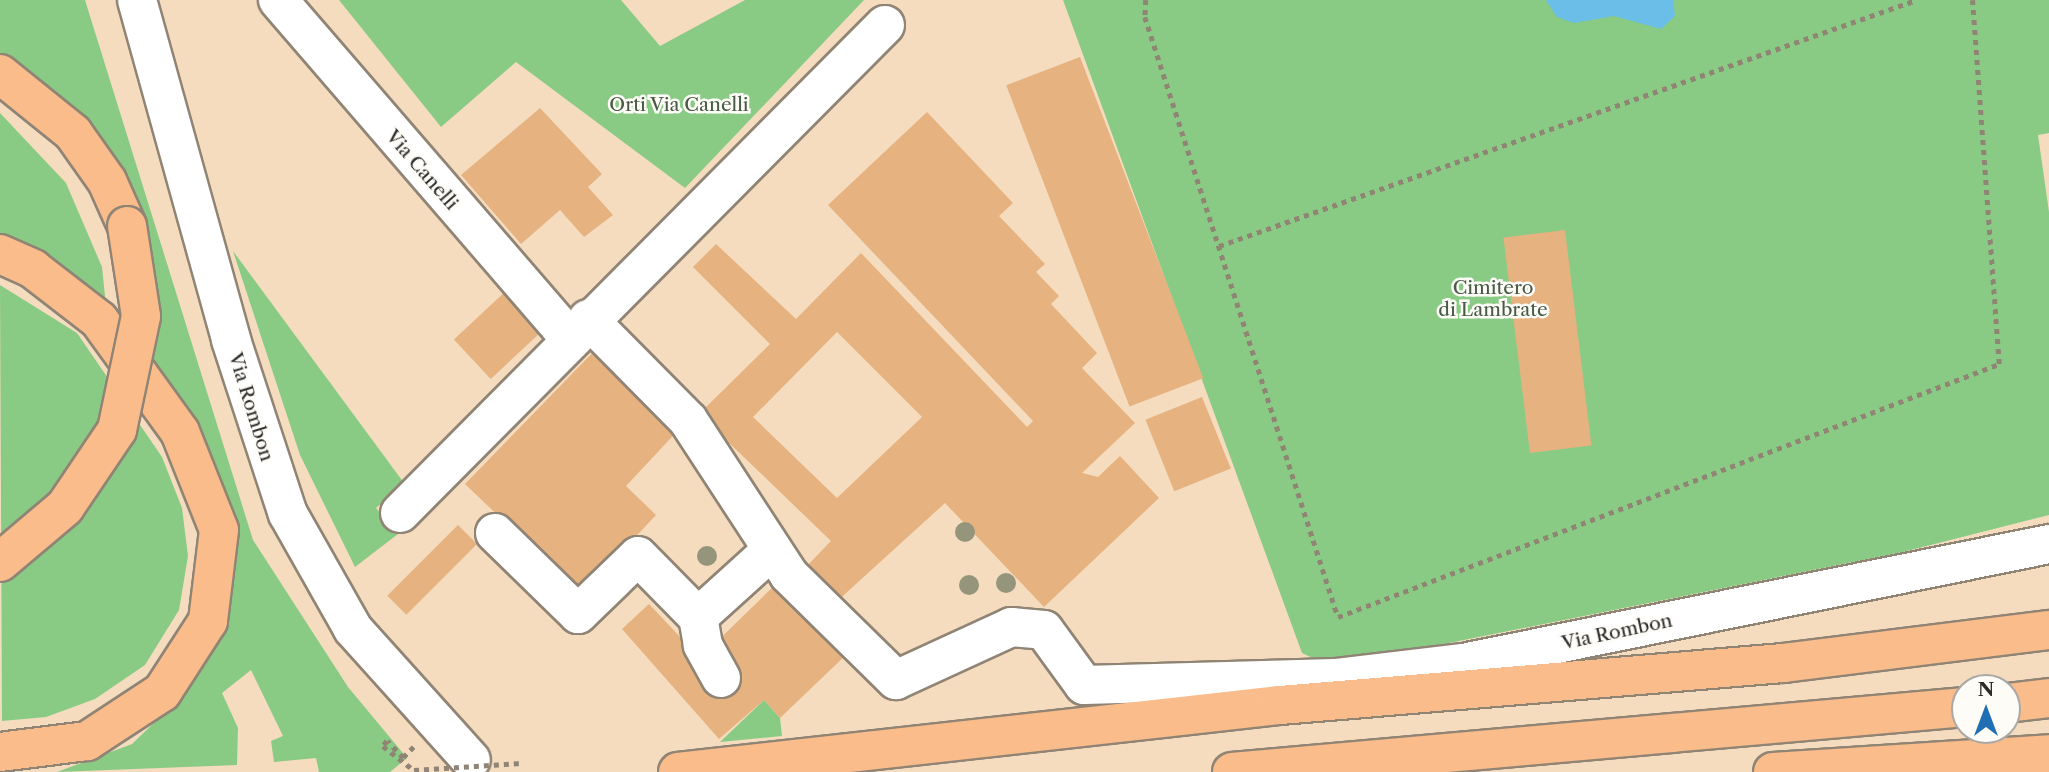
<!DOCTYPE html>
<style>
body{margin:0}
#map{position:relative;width:2049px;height:772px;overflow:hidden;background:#f5dcbf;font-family:"Libre Caslon Text",serif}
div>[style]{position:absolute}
.green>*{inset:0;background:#89cb84}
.water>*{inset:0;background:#6bbee7}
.building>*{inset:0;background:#e5b280;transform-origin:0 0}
.path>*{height:4.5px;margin-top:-2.25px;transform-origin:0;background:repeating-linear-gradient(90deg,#908475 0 5px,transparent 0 10px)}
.roads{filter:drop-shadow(2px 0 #908475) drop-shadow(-2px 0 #908475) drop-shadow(0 2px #908475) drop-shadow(0 -2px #908475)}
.minor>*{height:38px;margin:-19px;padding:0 19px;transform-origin:19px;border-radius:19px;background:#fff}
.major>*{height:38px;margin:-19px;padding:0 19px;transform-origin:19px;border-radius:19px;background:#fabc8b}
.highway>*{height:38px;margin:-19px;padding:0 19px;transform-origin:19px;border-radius:19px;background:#fabc8b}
.path-bridge>*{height:4.5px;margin-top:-2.25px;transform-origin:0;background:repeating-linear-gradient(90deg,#908475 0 5px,transparent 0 10px)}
.bridges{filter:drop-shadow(2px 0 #908475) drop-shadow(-2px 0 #908475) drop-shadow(0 2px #908475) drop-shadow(0 -2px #908475)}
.highway-bridge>*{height:38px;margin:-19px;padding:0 19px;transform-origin:19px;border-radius:19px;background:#fabc8b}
.trees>*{width:20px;height:20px;margin:-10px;border-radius:50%;background:#95957c}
span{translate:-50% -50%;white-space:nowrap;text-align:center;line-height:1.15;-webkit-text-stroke:5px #fdfcf7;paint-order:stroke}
.park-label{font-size:19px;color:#475b46}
.street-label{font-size:19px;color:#2b2b2b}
.north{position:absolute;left:1951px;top:674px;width:70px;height:70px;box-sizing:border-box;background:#fdfcf7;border:2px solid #a9a8a5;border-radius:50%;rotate:0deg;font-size:19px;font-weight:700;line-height:28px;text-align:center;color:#2b2b2b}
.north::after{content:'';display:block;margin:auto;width:24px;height:32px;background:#1f6fb2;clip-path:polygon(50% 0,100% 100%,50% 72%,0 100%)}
</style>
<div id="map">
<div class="green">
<i style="clip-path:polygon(0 0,85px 0,253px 540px,348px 687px,407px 758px,390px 772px,319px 772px,316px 758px,274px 762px,271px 741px,283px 736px,251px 670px,222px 693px,238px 728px,237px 765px,57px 772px,132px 744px,187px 691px,227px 613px,151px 376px,122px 201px,0 65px)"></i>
<i style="clip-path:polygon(339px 0,621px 0,660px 46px,745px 0,864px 0,685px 188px,516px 62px,441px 127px)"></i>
<i style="clip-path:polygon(1063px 0,2049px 0,2049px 133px,2038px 135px,2049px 212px,2049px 515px,1903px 552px,1374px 658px,1323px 663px,1302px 653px)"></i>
<i style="clip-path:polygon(0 113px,66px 183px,102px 267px,107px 316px,0 241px)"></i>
<i style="clip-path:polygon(233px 251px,404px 483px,376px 508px,398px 534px,355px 567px,300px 455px)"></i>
<i style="clip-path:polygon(0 285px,77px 333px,162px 457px,182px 508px,188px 556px,179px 610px,145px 665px,95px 699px,46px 717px,2px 721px)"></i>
<i style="clip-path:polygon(764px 700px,780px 718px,782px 736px,720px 742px)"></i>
</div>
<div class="water">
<i style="clip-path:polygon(1546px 0,1673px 0,1675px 16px,1661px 29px,1614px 16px,1574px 23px,1557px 17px)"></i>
</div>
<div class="building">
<i style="left:1080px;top:57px;width:344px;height:79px;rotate:69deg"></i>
<i style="clip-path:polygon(540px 108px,602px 174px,588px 187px,613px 215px,584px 237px,560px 210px,521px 244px,461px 175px)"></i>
<i style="clip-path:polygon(evenodd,927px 112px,1013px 203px,999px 216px,1045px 264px,1036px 272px,1059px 296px,1051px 304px,1097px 353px,1082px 368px,1135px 423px,1082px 473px,1098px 477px,1120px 456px,1159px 498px,1044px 607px,945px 503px,834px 604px,804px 569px,831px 541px,699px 414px,770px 344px,693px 267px,716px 244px,796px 319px,861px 253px,1027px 427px,1033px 421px,828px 205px,927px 112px,837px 332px,922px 417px,837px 498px,753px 417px,837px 332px)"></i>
<i style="left:1565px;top:230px;width:217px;height:62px;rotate:83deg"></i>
<i style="left:508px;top:289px;width:54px;height:74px;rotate:47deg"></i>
<i style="clip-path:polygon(601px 344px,684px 424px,626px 486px,656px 515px,581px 595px,465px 484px)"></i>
<i style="left:1202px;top:397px;width:77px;height:61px;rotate:68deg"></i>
<i style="left:458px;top:525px;width:27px;height:100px;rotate:45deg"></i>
<i style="clip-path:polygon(777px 583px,848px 653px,780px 718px,764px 700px,719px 739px,622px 629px,649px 604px,700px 658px)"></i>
</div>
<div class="path">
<i style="left:1146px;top:0;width:17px;rotate:93deg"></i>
<i style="left:1145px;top:17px;width:630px;rotate:72.17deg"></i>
<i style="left:1338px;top:617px;width:708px;rotate:-20.94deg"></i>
<i style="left:1999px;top:364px;width:365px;rotate:-94.2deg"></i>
<i style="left:1219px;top:246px;width:739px;rotate:-19.44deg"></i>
<i style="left:414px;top:747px;width:16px;rotate:135deg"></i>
<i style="left:403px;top:758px;width:23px;rotate:-133deg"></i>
<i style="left:387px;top:741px;width:6px;rotate:129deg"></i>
<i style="left:383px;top:746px;width:39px;rotate:38deg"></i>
</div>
<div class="roads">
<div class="minor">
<i style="left:137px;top:0;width:353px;rotate:74.5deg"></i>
<i style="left:231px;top:340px;width:183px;rotate:71.9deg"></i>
<i style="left:288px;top:514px;width:132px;rotate:60.5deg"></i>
<i style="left:353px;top:629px;width:176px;rotate:48deg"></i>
<i style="left:278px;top:0;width:445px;rotate:49.2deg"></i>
<i style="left:588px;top:319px;width:142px;rotate:45.3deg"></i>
<i style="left:688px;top:420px;width:185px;rotate:56.9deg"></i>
<i style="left:789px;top:575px;width:150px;rotate:44.5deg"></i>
<i style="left:896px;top:680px;width:127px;rotate:-24.7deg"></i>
<i style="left:1011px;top:627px;width:33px;rotate:5deg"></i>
<i style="left:1044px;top:630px;width:68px;rotate:54deg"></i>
<i style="left:1084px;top:685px;width:251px;rotate:-1.6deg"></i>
<i style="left:1335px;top:678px;width:129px;rotate:-6.7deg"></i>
<i style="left:1463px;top:663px;width:598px;rotate:-11.48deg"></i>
<i style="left:400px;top:513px;width:688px;rotate:-45.18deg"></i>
<i style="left:495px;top:533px;width:116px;rotate:44.3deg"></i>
<i style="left:578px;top:614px;width:83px;rotate:-44deg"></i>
<i style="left:638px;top:556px;width:86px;rotate:45.5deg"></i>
<i style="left:721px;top:678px;width:38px;rotate:-119deg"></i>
<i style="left:703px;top:645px;width:28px;rotate:-100deg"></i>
<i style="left:698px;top:617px;width:100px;rotate:-42.2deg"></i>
</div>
<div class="major">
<i style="left:2007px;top:703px;width:42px;rotate:-6.8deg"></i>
<i style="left:1232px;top:772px;width:736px;rotate:-5.07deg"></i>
<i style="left:1773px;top:772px;width:277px;rotate:-3.7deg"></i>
</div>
<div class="highway">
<i style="left:0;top:74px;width:94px;rotate:38.9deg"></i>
<i style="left:73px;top:133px;width:59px;rotate:54.7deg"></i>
<i style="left:107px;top:181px;width:49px;rotate:66deg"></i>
<i style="left:0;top:254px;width:36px;rotate:24deg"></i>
<i style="left:33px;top:269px;width:83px;rotate:37.7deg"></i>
<i style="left:99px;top:320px;width:138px;rotate:54.1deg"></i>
<i style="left:180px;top:432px;width:105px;rotate:68.3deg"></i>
<i style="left:219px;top:530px;width:92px;rotate:96.9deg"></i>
<i style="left:208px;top:621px;width:85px;rotate:122.9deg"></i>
<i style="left:162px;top:692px;width:90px;rotate:146.8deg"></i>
<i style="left:87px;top:741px;width:88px;rotate:172.8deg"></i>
<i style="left:678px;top:772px;width:606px;rotate:-6.35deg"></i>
<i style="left:1280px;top:705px;width:505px;rotate:-4.77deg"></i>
<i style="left:1783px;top:663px;width:268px;rotate:-7.1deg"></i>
</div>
</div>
<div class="path-bridge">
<i style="left:414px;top:770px;width:107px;rotate:-3.7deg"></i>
</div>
<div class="bridges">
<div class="highway-bridge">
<i style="left:0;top:562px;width:85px;rotate:-40.2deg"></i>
<i style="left:65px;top:507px;width:93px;rotate:-56deg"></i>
<i style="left:117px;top:430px;width:116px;rotate:-78.1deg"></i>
<i style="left:141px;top:316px;width:91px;rotate:-98.8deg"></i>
</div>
</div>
<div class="trees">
<i style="left:965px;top:532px"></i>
<i style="left:707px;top:556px"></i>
<i style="left:1006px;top:583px"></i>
<i style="left:969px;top:585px"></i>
</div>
<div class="park-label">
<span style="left:679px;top:105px">Orti Via Canelli</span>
<span style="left:1493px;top:299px">Cimitero<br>di Lambrate</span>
</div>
<div class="street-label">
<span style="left:422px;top:170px;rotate:49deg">Via Canelli</span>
<span style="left:251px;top:407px;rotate:73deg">Via Rombon</span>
<span style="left:1617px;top:632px;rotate:-12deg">Via Rombon</span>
</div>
<div class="north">N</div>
</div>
